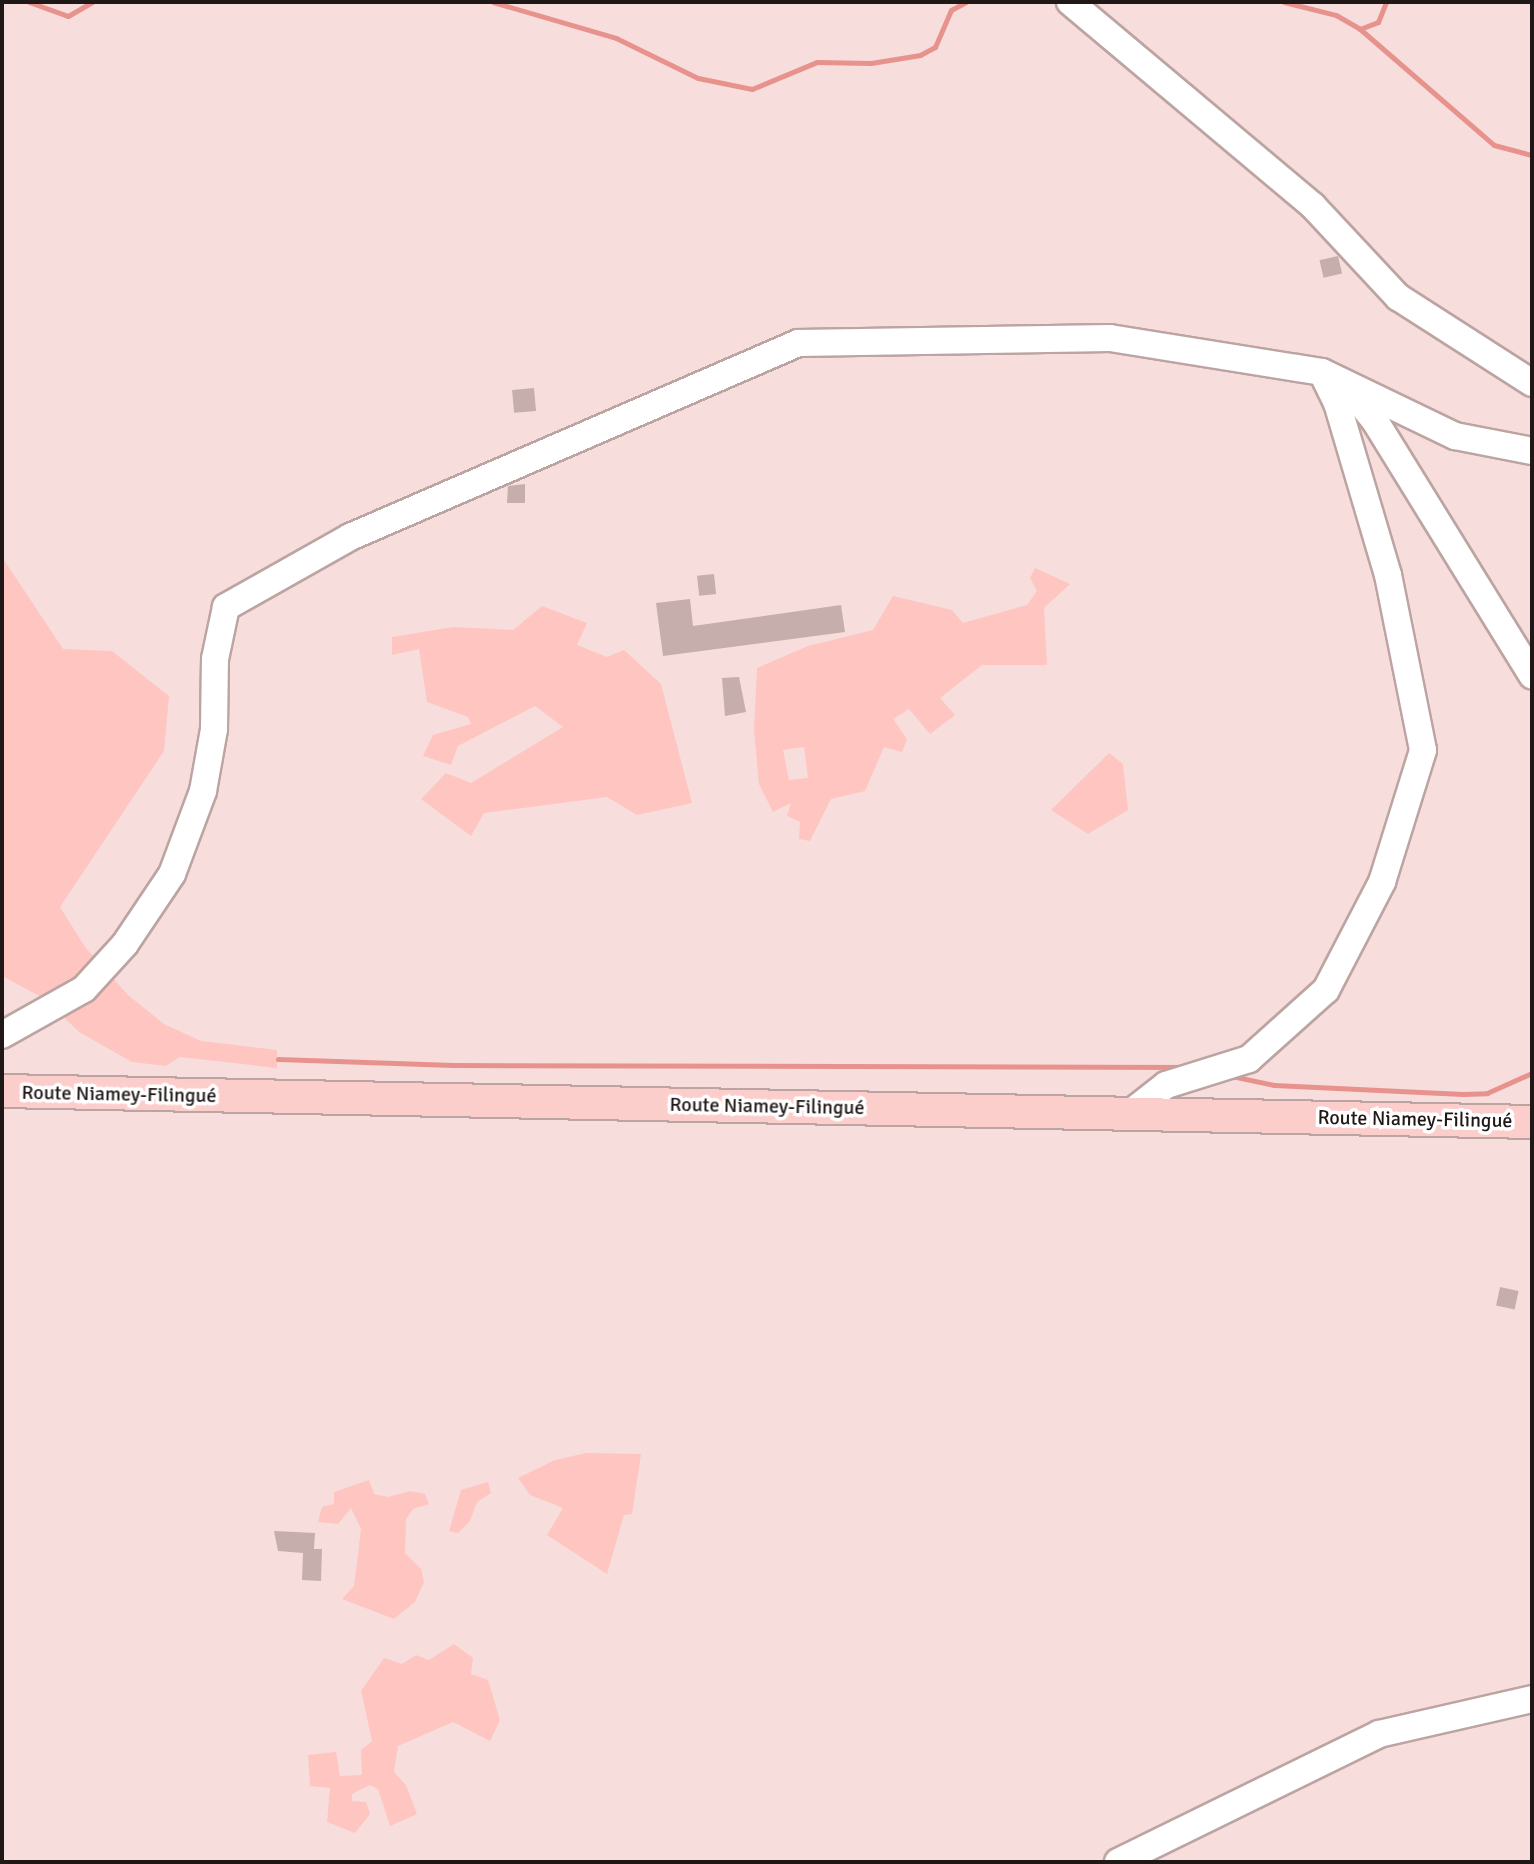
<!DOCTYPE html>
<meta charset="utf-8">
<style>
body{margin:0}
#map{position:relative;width:1534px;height:1864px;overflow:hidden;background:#f7dedc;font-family:Signika,sans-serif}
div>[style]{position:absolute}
.green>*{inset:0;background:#ffc5c1}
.stream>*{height:5px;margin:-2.5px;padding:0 2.5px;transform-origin:2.5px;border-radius:2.5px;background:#e8928e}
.building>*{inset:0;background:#c6aeac;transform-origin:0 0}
.roads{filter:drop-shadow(2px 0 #bca4a2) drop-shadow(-2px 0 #bca4a2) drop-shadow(0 2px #bca4a2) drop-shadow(0 -2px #bca4a2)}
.minor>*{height:26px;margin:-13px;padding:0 13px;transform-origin:13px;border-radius:13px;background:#fff}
.major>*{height:32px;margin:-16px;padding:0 16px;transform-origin:16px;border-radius:16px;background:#fccecb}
span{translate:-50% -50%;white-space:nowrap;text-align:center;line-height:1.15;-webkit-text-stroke:7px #fff;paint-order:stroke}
.street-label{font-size:20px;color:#201717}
.frame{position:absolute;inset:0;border:4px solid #201717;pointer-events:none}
</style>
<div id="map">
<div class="green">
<i style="clip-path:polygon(2px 557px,63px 649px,112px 651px,169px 696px,164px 751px,60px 907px,85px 947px,128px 995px,164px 1024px,201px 1041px,277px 1050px,277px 1068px,180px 1057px,166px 1066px,132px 1062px,79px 1032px,45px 999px,2px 976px)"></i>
<i style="clip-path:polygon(evenodd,1035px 568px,1070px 584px,1044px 608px,1047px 665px,982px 665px,940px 698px,955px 715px,930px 734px,909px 709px,893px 719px,907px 739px,902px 752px,884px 747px,865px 791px,831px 799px,810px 841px,799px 839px,800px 822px,787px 816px,791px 803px,773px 812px,759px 784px,754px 730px,757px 668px,808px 646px,873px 630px,893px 596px,952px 610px,963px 623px,1027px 605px,1037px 591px,1030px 578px,1035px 568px,804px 747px,808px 778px,789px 780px,783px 750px,804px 747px)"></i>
<i style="clip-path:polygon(542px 606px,587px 623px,577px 645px,607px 657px,624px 650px,661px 684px,692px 803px,637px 815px,607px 797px,484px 813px,471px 836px,421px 799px,446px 773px,471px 783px,563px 727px,535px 706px,458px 746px,451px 765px,423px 756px,433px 735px,471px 724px,468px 717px,427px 702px,419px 649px,392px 655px,392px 637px,453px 627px,513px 630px)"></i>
<i style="clip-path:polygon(1109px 753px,1123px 764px,1128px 810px,1088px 834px,1051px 810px)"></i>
<i style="clip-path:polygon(586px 1453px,641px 1454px,632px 1514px,624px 1515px,607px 1574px,547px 1535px,563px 1508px,530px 1495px,518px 1478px,555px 1460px)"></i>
<i style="clip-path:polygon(369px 1480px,374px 1494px,388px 1497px,410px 1491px,425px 1494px,429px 1504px,413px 1509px,406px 1519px,405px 1553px,421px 1569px,424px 1582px,415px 1602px,394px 1619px,342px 1599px,354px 1586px,361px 1529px,351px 1508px,338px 1524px,318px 1522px,322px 1507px,334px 1504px,334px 1492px)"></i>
<i style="clip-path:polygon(488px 1482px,491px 1493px,477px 1502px,470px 1521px,458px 1533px,449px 1531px,461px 1490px)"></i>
<i style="clip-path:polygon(454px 1644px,473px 1658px,471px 1674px,488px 1680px,500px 1720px,490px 1741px,453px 1722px,398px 1746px,394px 1772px,406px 1785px,417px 1814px,390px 1826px,378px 1789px,370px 1785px,352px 1794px,352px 1801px,366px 1802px,370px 1814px,355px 1833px,327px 1822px,330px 1788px,310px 1786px,308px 1755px,336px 1752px,340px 1776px,362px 1775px,361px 1750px,372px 1741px,361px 1691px,384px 1658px,402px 1664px,416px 1655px,429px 1660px)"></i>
</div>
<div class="stream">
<i style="left:29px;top:2px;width:41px;rotate:19.7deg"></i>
<i style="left:68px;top:16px;width:28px;rotate:-30deg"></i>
<i style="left:493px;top:2px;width:128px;rotate:16.3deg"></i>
<i style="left:616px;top:38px;width:91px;rotate:26deg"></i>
<i style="left:698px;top:78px;width:55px;rotate:11.5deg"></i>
<i style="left:752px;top:89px;width:70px;rotate:-22.6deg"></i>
<i style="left:817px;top:62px;width:54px;rotate:1.1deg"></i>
<i style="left:871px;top:63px;width:50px;rotate:-9.3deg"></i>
<i style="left:920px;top:55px;width:17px;rotate:-28deg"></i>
<i style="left:935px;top:47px;width:40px;rotate:-66.6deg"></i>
<i style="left:951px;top:10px;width:17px;rotate:-28deg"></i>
<i style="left:1284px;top:2px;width:54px;rotate:14deg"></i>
<i style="left:1336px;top:15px;width:28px;rotate:30deg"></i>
<i style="left:1360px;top:29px;width:177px;rotate:40.9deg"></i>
<i style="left:1494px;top:145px;width:39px;rotate:15deg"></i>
<i style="left:1360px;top:29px;width:19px;rotate:-21deg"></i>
<i style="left:1378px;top:22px;width:22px;rotate:-68deg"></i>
<i style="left:278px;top:1059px;width:175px;rotate:2deg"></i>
<i style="left:453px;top:1065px;width:738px;rotate:0.16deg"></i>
<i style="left:1227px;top:1075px;width:48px;rotate:12deg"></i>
<i style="left:1274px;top:1085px;width:189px;rotate:2.7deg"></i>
<i style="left:1463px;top:1094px;width:24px;rotate:-2deg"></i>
<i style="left:1487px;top:1093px;width:49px;rotate:-24deg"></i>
</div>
<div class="building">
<i style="left:1338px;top:256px;width:18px;height:19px;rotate:77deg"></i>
<i style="left:534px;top:388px;width:23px;height:22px;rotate:85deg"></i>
<i style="clip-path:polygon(525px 484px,525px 503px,507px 503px,508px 486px)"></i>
<i style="left:714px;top:574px;width:20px;height:17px;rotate:84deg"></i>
<i style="clip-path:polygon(690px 599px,693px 626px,841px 605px,845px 632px,663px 656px,656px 603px)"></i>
<i style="clip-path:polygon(739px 677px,746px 712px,725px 716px,722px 678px)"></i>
<i style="left:1500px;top:1287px;width:19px;height:19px;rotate:12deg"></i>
<i style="clip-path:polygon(274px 1531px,315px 1533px,314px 1549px,322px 1549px,321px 1581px,302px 1580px,303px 1553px,278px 1551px)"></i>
</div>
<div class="roads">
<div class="minor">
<i style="left:1070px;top:2px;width:317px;rotate:40deg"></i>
<i style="left:1313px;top:206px;width:125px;rotate:47deg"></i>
<i style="left:1398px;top:297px;width:159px;rotate:32.7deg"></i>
<i style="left:1349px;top:389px;width:41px;rotate:50.9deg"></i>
<i style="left:1375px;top:421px;width:299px;rotate:58.3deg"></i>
<i style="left:2px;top:1035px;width:94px;rotate:-29.3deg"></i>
<i style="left:84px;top:989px;width:61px;rotate:-47.7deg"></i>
<i style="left:125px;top:944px;width:84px;rotate:-56.1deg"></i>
<i style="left:172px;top:874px;width:89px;rotate:-69.5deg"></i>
<i style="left:203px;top:791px;width:63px;rotate:-79.9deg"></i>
<i style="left:214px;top:729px;width:70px;rotate:-89.2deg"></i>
<i style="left:215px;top:659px;width:53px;rotate:-78.1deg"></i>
<i style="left:226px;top:607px;width:142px;rotate:-29.4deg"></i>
<i style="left:350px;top:537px;width:488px;rotate:-23.4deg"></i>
<i style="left:798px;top:343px;width:312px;rotate:-0.9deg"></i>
<i style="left:1110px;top:338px;width:215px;rotate:9.1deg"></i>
<i style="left:1322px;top:372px;width:148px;rotate:25.7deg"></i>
<i style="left:1455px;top:436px;width:78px;rotate:11deg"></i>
<i style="left:1129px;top:1114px;width:47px;rotate:-38.1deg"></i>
<i style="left:1166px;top:1085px;width:87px;rotate:-17.4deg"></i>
<i style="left:1249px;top:1059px;width:103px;rotate:-41.9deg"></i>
<i style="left:1326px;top:990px;width:122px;rotate:-62.6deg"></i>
<i style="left:1382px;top:882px;width:138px;rotate:-72.7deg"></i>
<i style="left:1423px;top:750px;width:178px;rotate:-101.3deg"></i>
<i style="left:1388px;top:575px;width:179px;rotate:-106.5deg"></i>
<i style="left:1337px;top:403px;width:34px;rotate:-116deg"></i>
<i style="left:1118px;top:1862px;width:291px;rotate:-26.1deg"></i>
<i style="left:1379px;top:1734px;width:157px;rotate:-12.9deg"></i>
</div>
<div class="major">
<i style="left:2px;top:1091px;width:1530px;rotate:1.16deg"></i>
</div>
</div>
<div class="street-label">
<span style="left:119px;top:1094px;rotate:1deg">Route Niamey-Filingué</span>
<span style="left:767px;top:1106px;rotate:1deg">Route Niamey-Filingué</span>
<span style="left:1415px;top:1119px;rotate:1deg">Route Niamey-Filingué</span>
</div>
<div class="frame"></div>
</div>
